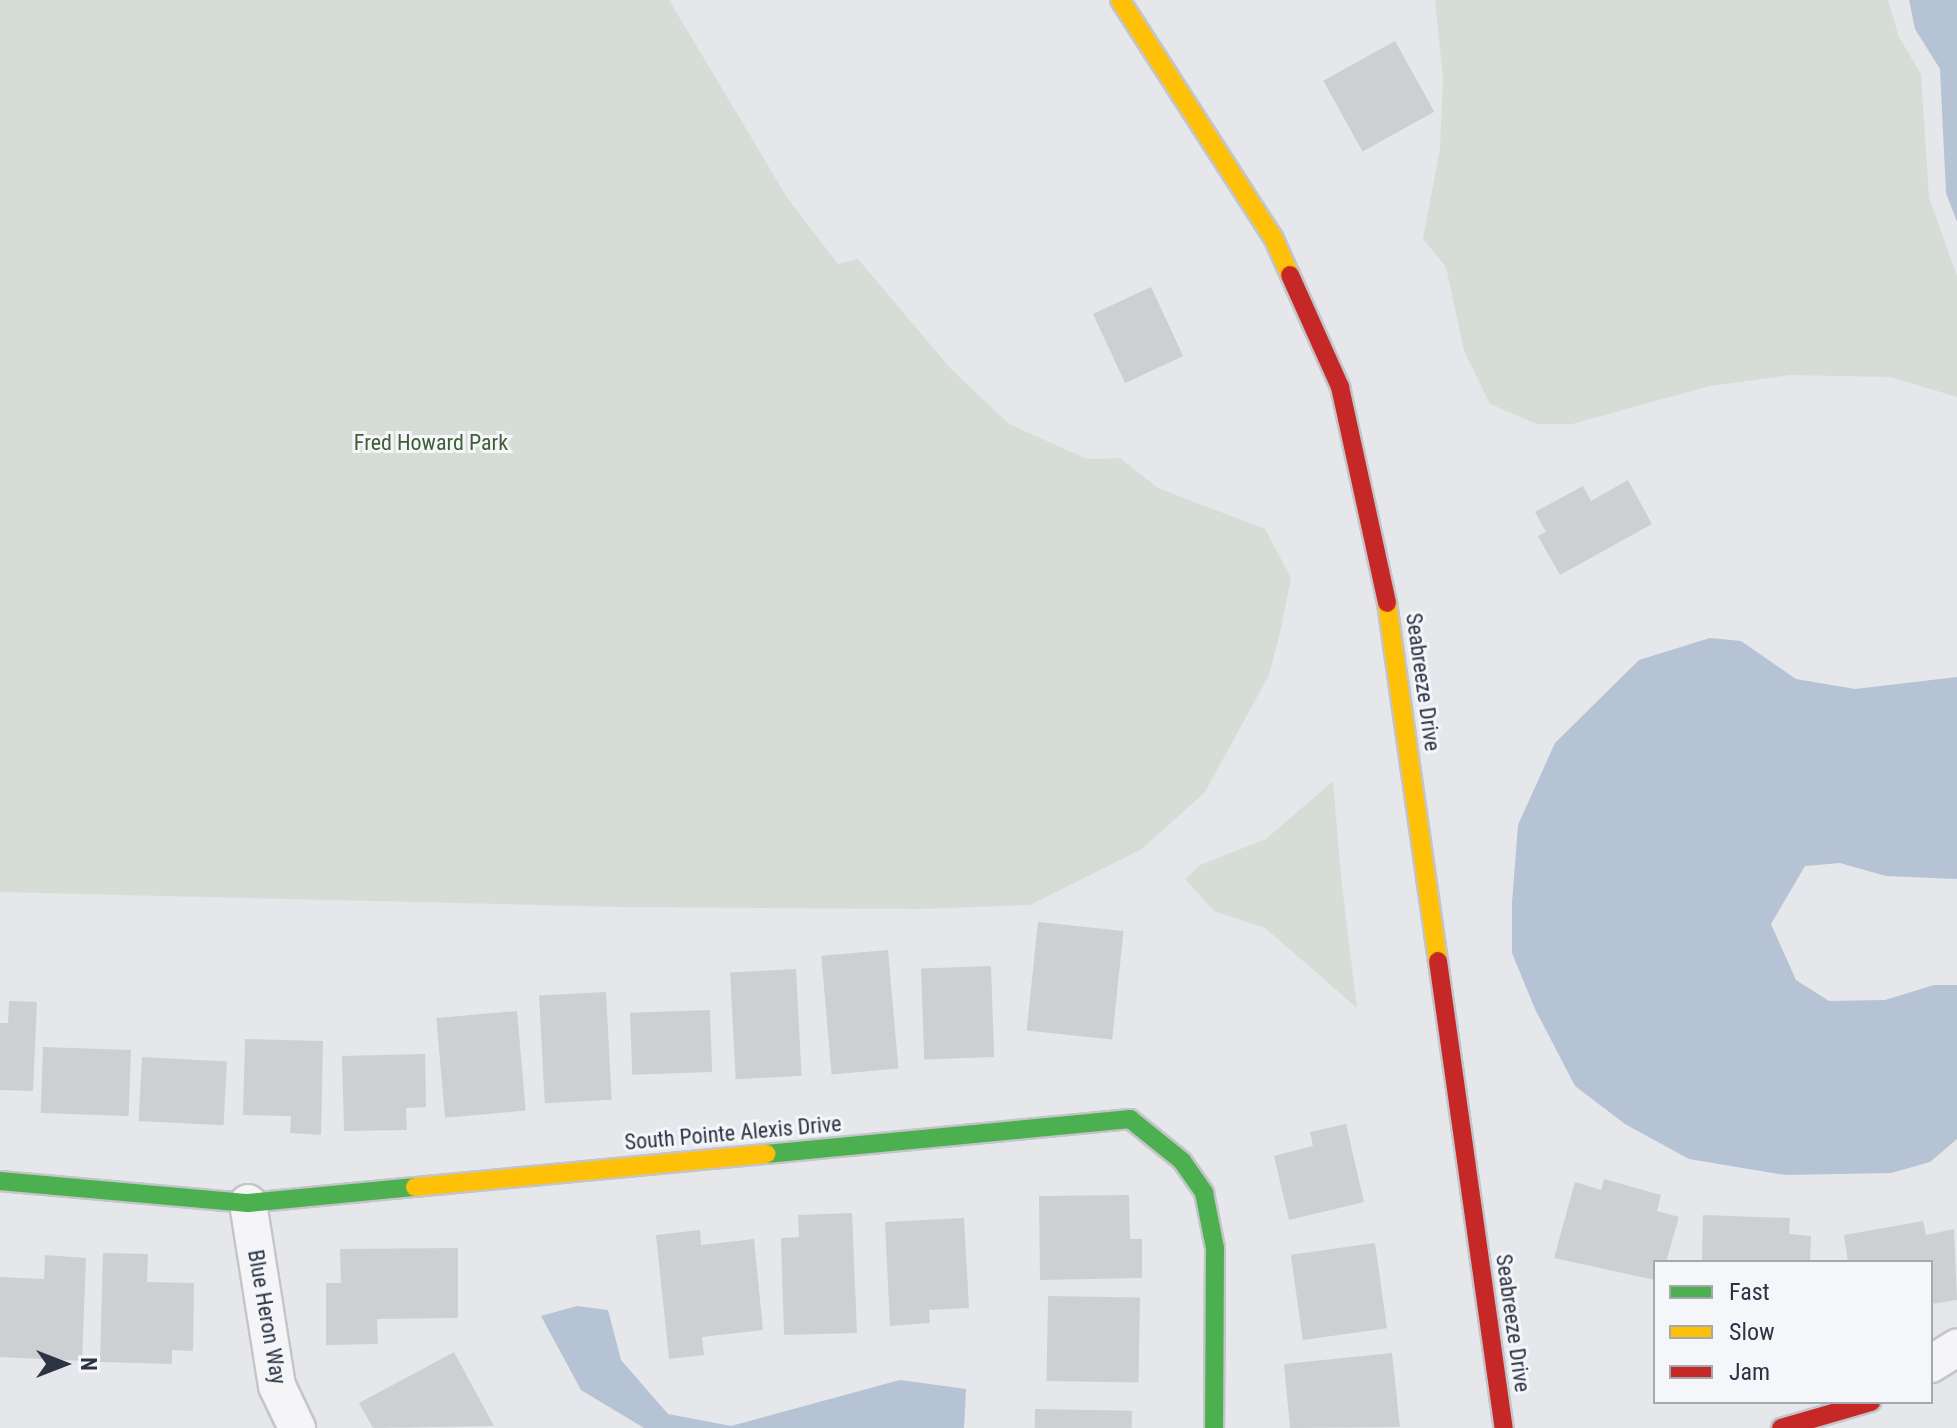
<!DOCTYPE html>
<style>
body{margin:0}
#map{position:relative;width:1957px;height:1428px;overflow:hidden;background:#e5e7ea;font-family:"Roboto Condensed",sans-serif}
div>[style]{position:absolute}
.green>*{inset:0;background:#d6ddd6}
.water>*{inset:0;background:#b5c3d4}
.building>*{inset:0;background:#cecfd2;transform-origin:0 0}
.roads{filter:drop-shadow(2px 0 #c3c5c8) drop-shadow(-2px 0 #c3c5c8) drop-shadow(0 2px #c3c5c8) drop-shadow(0 -2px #c3c5c8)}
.street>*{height:36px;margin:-18px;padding:0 18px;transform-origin:18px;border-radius:18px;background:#f5f5f7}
.fast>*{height:18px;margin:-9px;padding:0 9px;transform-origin:9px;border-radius:9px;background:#4caf50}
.slow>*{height:18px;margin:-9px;padding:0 9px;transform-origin:9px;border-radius:9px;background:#ffc107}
.jam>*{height:18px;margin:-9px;padding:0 9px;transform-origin:9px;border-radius:9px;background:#c62828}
span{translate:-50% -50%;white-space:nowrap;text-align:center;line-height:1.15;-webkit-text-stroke:6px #f4f6f9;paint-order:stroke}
.park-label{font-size:22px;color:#405f39}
.street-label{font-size:22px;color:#2c3444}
.legend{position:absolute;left:1653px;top:1260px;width:280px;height:144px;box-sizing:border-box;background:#f4f6f9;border:2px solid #a4a8b1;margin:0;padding:10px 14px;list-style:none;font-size:24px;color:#2c3444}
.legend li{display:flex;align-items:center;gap:16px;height:40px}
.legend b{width:40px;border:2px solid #a4a8b1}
.north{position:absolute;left:24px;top:1324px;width:80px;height:80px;-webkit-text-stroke:6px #f4f6f9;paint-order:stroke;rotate:90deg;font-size:22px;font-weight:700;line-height:32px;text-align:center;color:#2c3444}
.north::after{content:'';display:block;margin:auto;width:28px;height:36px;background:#2c3444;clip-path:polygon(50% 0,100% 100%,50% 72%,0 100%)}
</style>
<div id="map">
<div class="green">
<i style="clip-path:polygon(0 0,669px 0,788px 199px,838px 264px,858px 259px,951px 369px,1009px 424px,1087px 459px,1120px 458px,1158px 488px,1265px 529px,1291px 578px,1281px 628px,1269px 675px,1205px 792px,1142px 849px,1030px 905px,920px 909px,621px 907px,0 892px)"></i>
<i style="clip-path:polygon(1435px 0,1888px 0,1899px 37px,1921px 74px,1929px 198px,1957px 276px,1957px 397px,1890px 377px,1791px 375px,1710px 386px,1572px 424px,1537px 424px,1490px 404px,1464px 351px,1446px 267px,1423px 239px,1440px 149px,1443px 78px)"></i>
<i style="clip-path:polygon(1333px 781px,1341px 877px,1357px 1008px,1265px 928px,1214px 911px,1185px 879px,1200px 865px,1266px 839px)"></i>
</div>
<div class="water">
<i style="clip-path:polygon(1909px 0,1957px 0,1957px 222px,1946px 193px,1940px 69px,1915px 29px)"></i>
<i style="clip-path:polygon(1710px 638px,1741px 641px,1796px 679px,1855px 689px,1957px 677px,1957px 879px,1886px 876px,1840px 863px,1805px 866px,1771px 924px,1796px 980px,1829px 1001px,1885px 1000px,1934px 985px,1957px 985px,1957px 1139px,1930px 1162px,1891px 1173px,1785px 1175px,1689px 1159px,1625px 1124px,1575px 1086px,1535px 1009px,1512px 953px,1512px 903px,1518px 825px,1555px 743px,1639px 660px)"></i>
<i style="clip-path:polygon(577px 1306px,608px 1310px,621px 1360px,668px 1414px,731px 1426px,900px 1380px,966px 1389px,964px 1428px,644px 1428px,581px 1390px,541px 1316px)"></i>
</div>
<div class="building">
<i style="left:1395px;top:41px;width:81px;height:82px;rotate:61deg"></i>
<i style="left:1151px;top:287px;width:76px;height:64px;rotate:65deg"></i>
<i style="clip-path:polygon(1628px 480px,1652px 524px,1560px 575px,1538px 536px,1546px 532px,1535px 512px,1583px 486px,1591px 501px)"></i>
<i style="left:1038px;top:922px;width:86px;height:109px;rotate:6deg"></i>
<i style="left:888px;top:950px;width:119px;height:67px;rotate:85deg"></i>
<i style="left:991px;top:966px;width:91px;height:70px;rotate:88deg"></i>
<i style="left:796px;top:969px;width:107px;height:66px;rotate:87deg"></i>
<i style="left:606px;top:992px;width:108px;height:67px;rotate:87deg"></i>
<i style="clip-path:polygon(9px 1001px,37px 1002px,33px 1091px,0 1090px,0 1023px,8px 1023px)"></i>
<i style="left:710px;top:1010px;width:62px;height:80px;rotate:88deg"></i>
<i style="left:517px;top:1011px;width:100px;height:81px;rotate:85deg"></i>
<i style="clip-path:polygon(245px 1039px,323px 1041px,321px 1135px,290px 1133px,291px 1116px,243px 1115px)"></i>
<i style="left:43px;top:1047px;width:88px;height:66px;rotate:2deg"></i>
<i style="clip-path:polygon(425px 1054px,426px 1107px,406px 1108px,407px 1130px,344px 1131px,342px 1056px)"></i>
<i style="left:142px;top:1057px;width:85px;height:64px;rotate:3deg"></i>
<i style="clip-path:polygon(1346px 1124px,1364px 1202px,1289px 1220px,1274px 1156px,1313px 1146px,1310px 1132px)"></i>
<i style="clip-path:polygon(1604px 1179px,1661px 1195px,1657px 1211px,1679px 1217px,1666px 1262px,1655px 1262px,1655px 1280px,1554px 1258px,1575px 1182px,1601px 1190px)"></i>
<i style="clip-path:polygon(1129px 1195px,1130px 1239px,1142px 1239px,1142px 1278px,1040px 1280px,1039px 1196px)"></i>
<i style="clip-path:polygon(852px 1213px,857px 1333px,784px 1335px,781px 1238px,799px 1237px,798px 1215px)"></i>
<i style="clip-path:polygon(1703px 1215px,1790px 1218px,1789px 1234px,1811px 1236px,1810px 1262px,1702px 1262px)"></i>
<i style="clip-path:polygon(964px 1218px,969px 1308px,929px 1310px,930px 1323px,890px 1326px,885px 1222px)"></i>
<i style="clip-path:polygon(1923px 1221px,1926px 1235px,1954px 1229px,1957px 1300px,1931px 1304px,1931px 1262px,1848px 1262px,1844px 1235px)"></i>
<i style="clip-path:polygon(700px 1230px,701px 1245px,754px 1239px,763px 1330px,702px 1337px,704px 1355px,669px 1359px,656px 1235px)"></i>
<i style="left:1375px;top:1243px;width:86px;height:85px;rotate:82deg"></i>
<i style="clip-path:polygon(458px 1248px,458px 1318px,377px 1319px,378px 1344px,326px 1345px,326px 1283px,341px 1283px,340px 1249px)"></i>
<i style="clip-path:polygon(103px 1253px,148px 1254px,147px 1282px,194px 1283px,193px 1351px,172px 1350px,172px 1364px,100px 1362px)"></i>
<i style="clip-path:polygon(45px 1255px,86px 1258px,82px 1361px,0 1357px,0 1277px,44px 1279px)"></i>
<i style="left:1048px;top:1296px;width:92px;height:85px;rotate:1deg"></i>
<i style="clip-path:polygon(454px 1352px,494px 1426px,373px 1428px,359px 1403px)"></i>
<i style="clip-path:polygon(1392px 1353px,1400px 1427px,1290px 1428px,1284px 1364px)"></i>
<i style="left:1035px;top:1409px;width:97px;height:19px;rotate:1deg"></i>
</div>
<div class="roads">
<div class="street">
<i style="left:248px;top:1203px;width:185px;rotate:81deg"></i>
<i style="left:277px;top:1386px;width:47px;rotate:64.5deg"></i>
<i style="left:1931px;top:1364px;width:31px;rotate:-32deg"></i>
</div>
<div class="fast">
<i style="left:766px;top:1154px;width:366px;rotate:-5.5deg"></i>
<i style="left:1130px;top:1119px;width:67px;rotate:38.9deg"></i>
<i style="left:1182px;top:1161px;width:39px;rotate:55deg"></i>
<i style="left:1204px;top:1193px;width:56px;rotate:78.7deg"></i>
<i style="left:1215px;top:1248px;width:180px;rotate:90.3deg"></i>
<i style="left:0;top:1181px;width:249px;rotate:5.1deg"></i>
<i style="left:248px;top:1203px;width:168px;rotate:-5.5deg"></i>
</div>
<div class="slow">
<i style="left:1120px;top:0;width:282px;rotate:57.2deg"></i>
<i style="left:1273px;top:237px;width:42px;rotate:65.9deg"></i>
<i style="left:1387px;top:603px;width:362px;rotate:81.9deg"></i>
<i style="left:415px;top:1187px;width:353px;rotate:-5.4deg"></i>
</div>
<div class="jam">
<i style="left:1290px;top:275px;width:123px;rotate:65.9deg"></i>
<i style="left:1340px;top:387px;width:221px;rotate:77.7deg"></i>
<i style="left:1438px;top:961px;width:472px;rotate:82deg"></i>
<i style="left:1781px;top:1428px;width:94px;rotate:-16.1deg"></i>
</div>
</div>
<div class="park-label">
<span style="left:431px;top:443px">Fred Howard Park</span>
</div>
<div class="street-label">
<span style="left:1423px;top:682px;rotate:82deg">Seabreeze Drive</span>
<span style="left:733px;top:1133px;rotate:-5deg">South Pointe Alexis Drive</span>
<span style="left:267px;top:1317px;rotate:80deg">Blue Heron Way</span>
<span style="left:1513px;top:1323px;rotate:82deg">Seabreeze Drive</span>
</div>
<ul class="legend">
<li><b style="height:10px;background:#4caf50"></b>Fast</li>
<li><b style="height:10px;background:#ffc107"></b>Slow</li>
<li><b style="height:10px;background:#c62828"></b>Jam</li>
</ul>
<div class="north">N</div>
</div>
